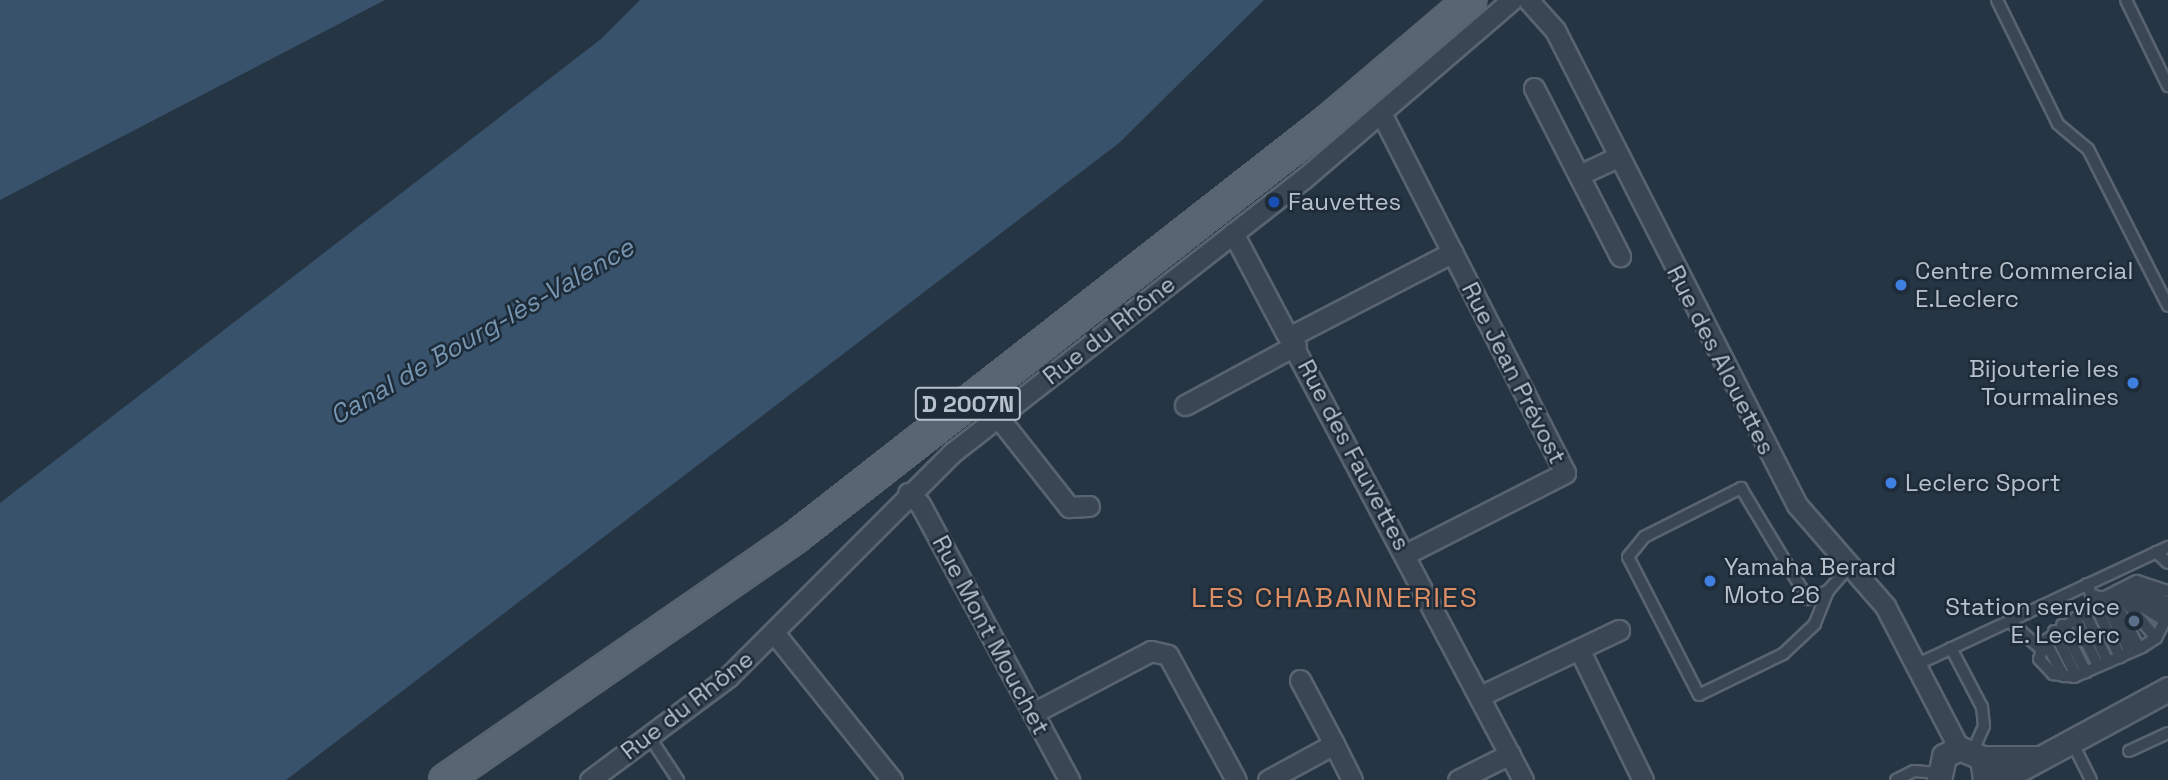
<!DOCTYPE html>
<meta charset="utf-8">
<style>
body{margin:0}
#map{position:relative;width:2168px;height:780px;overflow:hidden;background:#253543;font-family:"Space Grotesk",sans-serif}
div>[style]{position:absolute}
.water>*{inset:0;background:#38526b}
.roads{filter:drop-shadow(2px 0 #586470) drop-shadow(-2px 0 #586470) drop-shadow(0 2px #586470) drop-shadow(0 -2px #586470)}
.service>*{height:10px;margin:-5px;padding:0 5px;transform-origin:5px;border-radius:5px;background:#3a4653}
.minor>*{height:19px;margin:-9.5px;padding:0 9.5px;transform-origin:9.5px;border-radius:9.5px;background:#3a4653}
.tertiary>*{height:23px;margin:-11.5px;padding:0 11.5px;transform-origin:11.5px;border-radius:11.5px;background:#3a4653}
.primary>*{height:30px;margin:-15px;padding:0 15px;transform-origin:15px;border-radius:15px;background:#586573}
.dots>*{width:19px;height:19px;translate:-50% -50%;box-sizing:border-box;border:4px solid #1e2b38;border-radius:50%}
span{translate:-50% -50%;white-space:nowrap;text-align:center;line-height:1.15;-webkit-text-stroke:5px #1e2b38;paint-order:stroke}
.shield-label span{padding:2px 5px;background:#1e2b38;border:2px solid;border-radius:5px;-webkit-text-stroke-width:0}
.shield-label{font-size:23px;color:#b7c1cc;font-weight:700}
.poi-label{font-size:24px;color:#b7c1cc}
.left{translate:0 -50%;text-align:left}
.right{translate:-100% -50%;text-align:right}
.street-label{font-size:24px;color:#b7c1cc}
.water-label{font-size:26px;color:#7695b1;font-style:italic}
.quarter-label{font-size:28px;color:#db8d64;letter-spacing:2px}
</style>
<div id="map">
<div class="water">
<i style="clip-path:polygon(0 0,385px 0,0 200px)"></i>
<i style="clip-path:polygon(640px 0,1264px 0,1119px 143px,286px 780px,0 780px,0 503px,601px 39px)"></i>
</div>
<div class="roads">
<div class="service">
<i style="left:1997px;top:0;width:138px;rotate:63.8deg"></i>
<i style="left:2058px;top:124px;width:39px;rotate:40deg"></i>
<i style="left:2088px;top:149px;width:176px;rotate:63deg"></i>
<i style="left:2126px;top:0;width:96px;rotate:64deg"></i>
<i style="left:2156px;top:552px;width:16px;rotate:43deg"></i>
<i style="left:2087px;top:584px;width:22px;rotate:69deg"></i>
<i style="left:2095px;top:605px;width:62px;rotate:144.2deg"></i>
<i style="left:2045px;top:641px;width:19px;rotate:108deg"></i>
<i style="left:2039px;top:659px;width:21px;rotate:47deg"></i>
<i style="left:2053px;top:674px;width:21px;rotate:8deg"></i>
<i style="left:2074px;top:677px;width:74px;rotate:-23.8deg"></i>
<i style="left:2142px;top:647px;width:17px;rotate:-33deg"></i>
<i style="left:2156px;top:638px;width:27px;rotate:-63deg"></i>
<i style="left:2132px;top:584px;width:41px;rotate:27.8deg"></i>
<i style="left:1828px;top:591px;width:35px;rotate:112deg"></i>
<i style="left:1815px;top:624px;width:44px;rotate:136.8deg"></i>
<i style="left:1783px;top:654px;width:93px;rotate:154deg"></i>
<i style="left:1699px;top:695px;width:155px;rotate:-117.2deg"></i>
<i style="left:1628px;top:557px;width:26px;rotate:-51deg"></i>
<i style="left:1644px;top:537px;width:109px;rotate:-26.8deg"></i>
<i style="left:1741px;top:488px;width:130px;rotate:58.9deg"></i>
<i style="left:1808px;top:599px;width:22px;rotate:-22deg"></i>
<i style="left:1828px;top:591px;width:33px;rotate:-49deg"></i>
<i style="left:2127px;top:591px;width:46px;rotate:27.1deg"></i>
<i style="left:2117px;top:592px;width:60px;rotate:49.7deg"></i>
<i style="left:2092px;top:595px;width:11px;rotate:15deg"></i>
<i style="left:2103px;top:598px;width:38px;rotate:-27deg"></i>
<i style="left:2137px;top:581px;width:33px;rotate:18deg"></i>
<i style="left:2125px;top:596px;width:47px;rotate:32deg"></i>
<i style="left:2103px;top:598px;width:60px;rotate:63.4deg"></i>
<i style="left:2115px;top:602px;width:52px;rotate:62.4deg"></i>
<i style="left:2095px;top:605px;width:58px;rotate:64.3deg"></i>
<i style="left:2085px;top:613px;width:54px;rotate:64.9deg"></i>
<i style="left:2075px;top:618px;width:53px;rotate:64.4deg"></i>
<i style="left:2009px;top:621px;width:44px;rotate:41.3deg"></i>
<i style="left:2062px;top:625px;width:53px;rotate:62.9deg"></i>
<i style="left:2054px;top:631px;width:50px;rotate:63.9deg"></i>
<i style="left:2045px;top:641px;width:40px;rotate:62deg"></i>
<i style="left:1951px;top:648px;width:67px;rotate:62.3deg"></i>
<i style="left:1982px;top:707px;width:19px;rotate:84deg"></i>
<i style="left:1984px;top:726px;width:27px;rotate:114deg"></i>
<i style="left:1918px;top:664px;width:276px;rotate:-25.1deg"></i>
<i style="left:649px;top:736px;width:53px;rotate:56.6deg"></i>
<i style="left:2072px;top:742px;width:42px;rotate:63.4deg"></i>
<i style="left:2129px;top:751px;width:43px;rotate:-24.8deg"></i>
<i style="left:1896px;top:780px;width:20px;rotate:-27deg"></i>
<i style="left:1914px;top:771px;width:24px;rotate:5deg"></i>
</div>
<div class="minor">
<i style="left:1528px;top:0;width:40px;rotate:48deg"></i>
<i style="left:1555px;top:30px;width:533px;rotate:63deg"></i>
<i style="left:1797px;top:505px;width:134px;rotate:48.9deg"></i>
<i style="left:1885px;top:606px;width:160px;rotate:62.5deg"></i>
<i style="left:1534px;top:88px;width:189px;rotate:62.9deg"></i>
<i style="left:1381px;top:113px;width:404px;rotate:62.9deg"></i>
<i style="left:1565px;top:473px;width:178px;rotate:153deg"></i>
<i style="left:1579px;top:175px;width:43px;rotate:-24.8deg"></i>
<i style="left:1233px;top:233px;width:619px;rotate:62.07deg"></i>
<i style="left:1291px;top:336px;width:182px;rotate:-27.4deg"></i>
<i style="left:1185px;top:405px;width:126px;rotate:-28.4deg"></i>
<i style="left:998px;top:417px;width:115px;rotate:51.7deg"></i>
<i style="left:1069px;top:507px;width:20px;rotate:-3deg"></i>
<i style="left:908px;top:493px;width:16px;rotate:43deg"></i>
<i style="left:920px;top:504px;width:314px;rotate:61.6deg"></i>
<i style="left:775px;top:634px;width:187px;rotate:51.3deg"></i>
<i style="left:1579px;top:649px;width:146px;rotate:64deg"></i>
<i style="left:1300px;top:680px;width:72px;rotate:62deg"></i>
<i style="left:1480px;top:696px;width:154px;rotate:-25.4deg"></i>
<i style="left:1033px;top:713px;width:133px;rotate:-27.7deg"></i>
<i style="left:1151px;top:651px;width:17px;rotate:13deg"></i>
<i style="left:1168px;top:655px;width:142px;rotate:61.5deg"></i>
<i style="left:590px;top:780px;width:172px;rotate:-36.7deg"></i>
<i style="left:728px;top:677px;width:317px;rotate:-45deg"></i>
<i style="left:952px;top:453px;width:445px;rotate:-38deg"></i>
<i style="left:1303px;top:179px;width:275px;rotate:-40.6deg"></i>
<i style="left:1268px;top:780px;width:75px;rotate:-28.6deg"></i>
<i style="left:1334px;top:744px;width:40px;rotate:63.4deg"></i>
<i style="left:1458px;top:780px;width:58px;rotate:-26.6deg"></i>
</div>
<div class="tertiary">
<i style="left:1982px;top:758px;width:56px"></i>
<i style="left:1939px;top:780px;width:25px;rotate:-78deg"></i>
<i style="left:1944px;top:756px;width:17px;rotate:-28deg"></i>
<i style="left:1959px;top:748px;width:25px;rotate:23deg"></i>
<i style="left:1982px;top:758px;width:22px;rotate:82deg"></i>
<i style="left:2000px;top:780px;width:191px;rotate:-28.4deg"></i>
</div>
<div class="primary">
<i style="left:445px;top:780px;width:428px;rotate:-34.7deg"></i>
<i style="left:797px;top:536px;width:674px;rotate:-38.01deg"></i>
<i style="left:1328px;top:121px;width:187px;rotate:-40.4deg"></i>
</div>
</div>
<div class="dots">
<i style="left:1274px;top:202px;background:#1a4fb4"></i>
<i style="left:1901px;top:285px;background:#3f7fe0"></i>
<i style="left:2133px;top:383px;background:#3f7fe0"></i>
<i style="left:1891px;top:483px;background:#3f7fe0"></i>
<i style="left:1710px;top:581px;background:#3f7fe0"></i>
<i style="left:2134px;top:621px;background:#5c6f8a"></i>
</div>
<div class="shield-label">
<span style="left:968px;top:404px">D 2007N</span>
</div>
<div class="poi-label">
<span class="left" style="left:1288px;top:202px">Fauvettes</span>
<span class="left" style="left:1915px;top:285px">Centre Commercial<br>E.Leclerc</span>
<span class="right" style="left:2119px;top:383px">Bijouterie les<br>Tourmalines</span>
<span class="left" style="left:1905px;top:483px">Leclerc Sport</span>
<span class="left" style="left:1724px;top:581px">Yamaha Berard<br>Moto 26</span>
<span class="right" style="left:2120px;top:621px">Station service<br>E. Leclerc</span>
</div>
<div class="street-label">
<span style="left:1109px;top:330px;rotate:-38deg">Rue du Rhône</span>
<span style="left:1721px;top:360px;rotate:63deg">Rue des Alouettes</span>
<span style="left:1514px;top:373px;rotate:63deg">Rue Jean Prévost</span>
<span style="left:1354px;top:455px;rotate:62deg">Rue des Fauvettes</span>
<span style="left:991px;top:635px;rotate:62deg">Rue Mont Mouchet</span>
<span style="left:687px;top:705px;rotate:-38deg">Rue du Rhône</span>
</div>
<div class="water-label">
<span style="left:482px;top:332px;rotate:-30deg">Canal de Bourg-lès-Valence</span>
</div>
<div class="quarter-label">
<span style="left:1335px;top:597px">LES CHABANNERIES</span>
</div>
</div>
